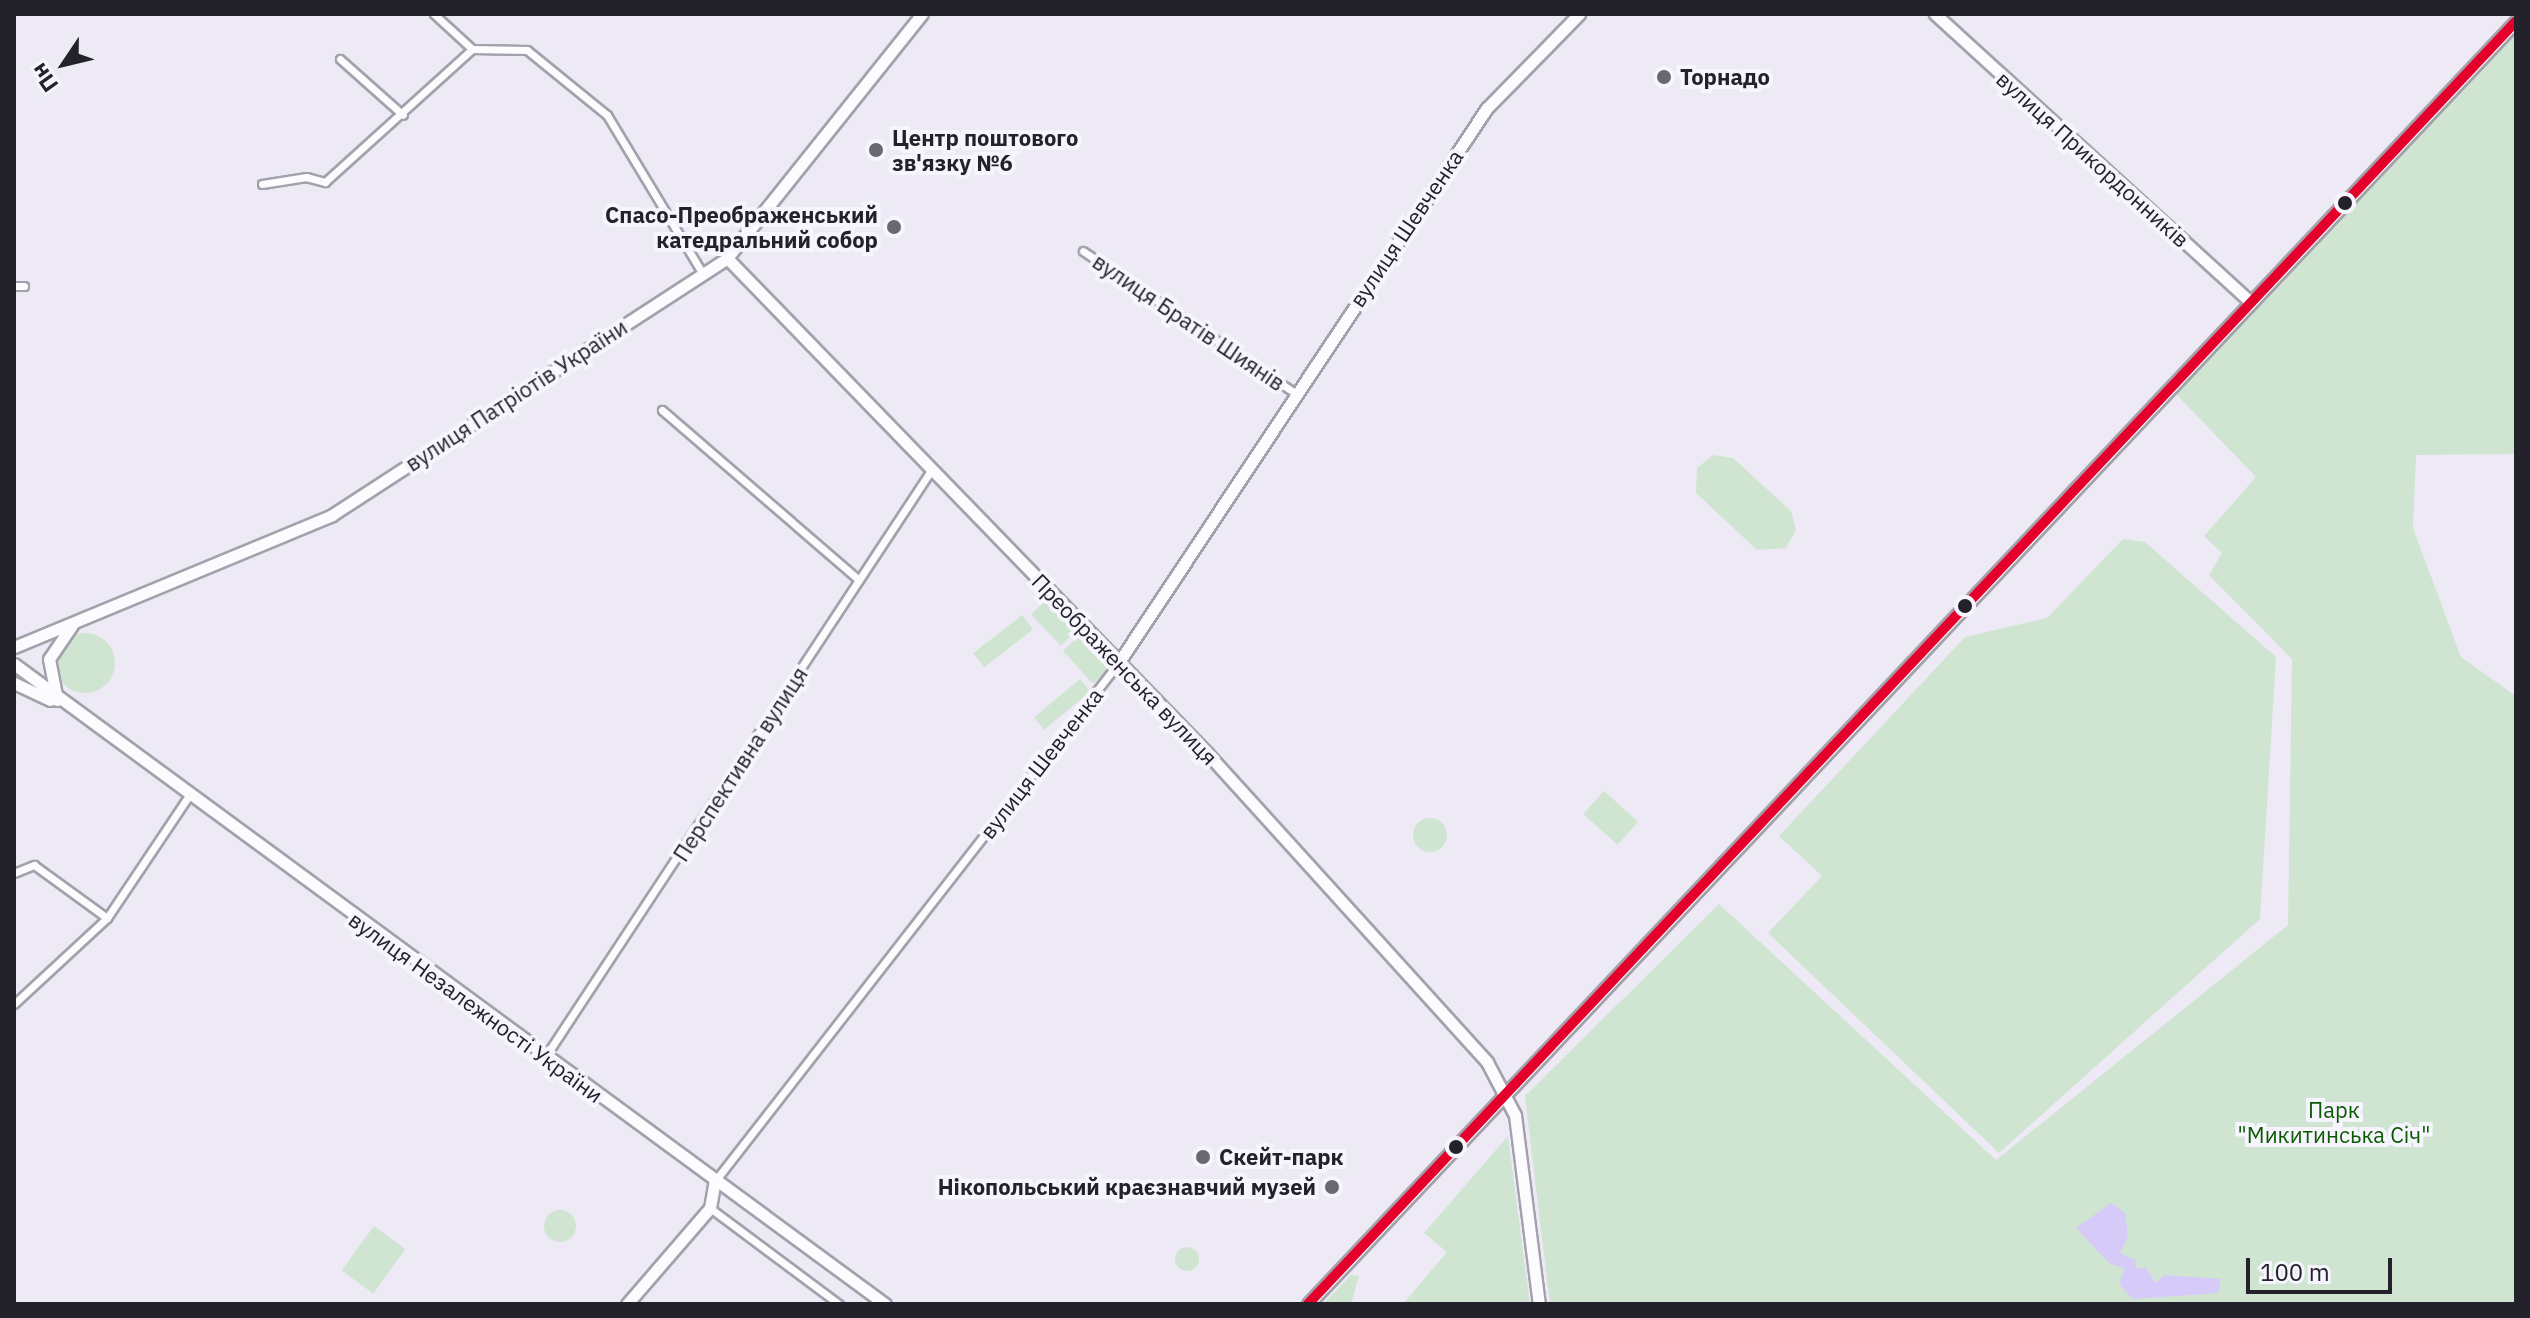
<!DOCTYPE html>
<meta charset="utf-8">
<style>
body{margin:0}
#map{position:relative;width:2530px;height:1318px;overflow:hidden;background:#edeaf6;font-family:"IBM Plex Sans",sans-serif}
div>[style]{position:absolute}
.green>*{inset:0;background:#d0e4d2;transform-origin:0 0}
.round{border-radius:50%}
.water>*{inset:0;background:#d6caf8}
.roads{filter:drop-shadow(2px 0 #a3a1ab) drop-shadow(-2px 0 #a3a1ab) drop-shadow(0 2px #a3a1ab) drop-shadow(0 -2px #a3a1ab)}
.street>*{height:7px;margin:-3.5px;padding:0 3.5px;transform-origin:3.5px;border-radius:3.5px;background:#fcfcfe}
.secondary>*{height:11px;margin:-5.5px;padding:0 5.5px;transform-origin:5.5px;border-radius:5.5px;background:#fcfcfe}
.bus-1>*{height:10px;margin:-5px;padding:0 5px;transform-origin:5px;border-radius:5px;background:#e4002b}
.dots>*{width:22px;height:22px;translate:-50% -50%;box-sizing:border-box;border:4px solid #f6f4fd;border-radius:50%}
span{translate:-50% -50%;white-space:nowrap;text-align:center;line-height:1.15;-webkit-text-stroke:8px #f6f4fd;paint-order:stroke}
.poi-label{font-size:22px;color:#23212a;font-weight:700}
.left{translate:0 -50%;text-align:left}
.right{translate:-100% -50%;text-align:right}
.street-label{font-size:22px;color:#23212a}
.park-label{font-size:22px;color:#0a5a01}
.frame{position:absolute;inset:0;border:16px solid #23212a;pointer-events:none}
.north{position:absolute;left:24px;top:24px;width:80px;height:80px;-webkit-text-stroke:6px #f6f4fd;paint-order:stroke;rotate:235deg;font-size:22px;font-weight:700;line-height:32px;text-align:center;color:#23212a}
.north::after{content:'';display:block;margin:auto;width:28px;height:36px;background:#23212a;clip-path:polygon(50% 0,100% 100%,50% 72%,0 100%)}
.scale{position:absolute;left:2246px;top:1258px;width:146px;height:36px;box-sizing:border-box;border:4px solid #23212a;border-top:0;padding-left:10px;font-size:24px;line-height:28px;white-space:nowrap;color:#23212a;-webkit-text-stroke:6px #f6f4fd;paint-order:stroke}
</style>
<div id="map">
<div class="green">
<i style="clip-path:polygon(2516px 34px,2516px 454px,2416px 455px,2413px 528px,2461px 657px,2516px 696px,2516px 1304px,1550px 1304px,1525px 1096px,1719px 904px,1996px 1160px,2288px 925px,2292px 659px,2209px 575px,2222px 553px,2204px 536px,2256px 477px,2174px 392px)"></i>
<i style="clip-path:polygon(1713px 455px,1733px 458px,1791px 511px,1796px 530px,1786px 548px,1757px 550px,1696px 493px,1697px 468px)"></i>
<i style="clip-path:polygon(2123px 539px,2145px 542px,2276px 657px,2260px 919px,1999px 1153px,1768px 933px,1822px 876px,1779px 836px,1965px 637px,2047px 618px)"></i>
<i style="left:1046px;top:600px;width:43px;height:21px;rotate:46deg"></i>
<i style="left:1022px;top:615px;width:18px;height:62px;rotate:52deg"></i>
<i class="round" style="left:55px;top:633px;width:60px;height:60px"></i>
<i style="left:1080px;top:635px;width:45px;height:23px;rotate:48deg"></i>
<i style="left:1080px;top:679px;width:16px;height:60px;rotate:50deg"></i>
<i style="left:1604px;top:791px;width:46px;height:31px;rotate:42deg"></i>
<i class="round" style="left:1413px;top:818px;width:34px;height:34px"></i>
<i style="clip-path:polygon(1508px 1136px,1530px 1304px,1403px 1304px,1447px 1252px,1424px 1233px)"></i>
<i class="round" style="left:544px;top:1210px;width:32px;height:32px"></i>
<i style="left:374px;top:1226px;width:39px;height:55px;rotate:36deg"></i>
<i class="round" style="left:1175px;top:1247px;width:24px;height:24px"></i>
<i style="clip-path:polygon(1351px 1275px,1359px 1276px,1351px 1304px,1323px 1304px)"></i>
</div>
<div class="water">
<i style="clip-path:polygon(2111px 1203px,2125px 1213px,2128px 1237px,2120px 1253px,2135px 1260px,2137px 1269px,2145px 1267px,2156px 1283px,2164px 1275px,2221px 1279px,2218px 1293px,2133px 1299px,2119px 1284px,2125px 1268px,2110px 1264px,2076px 1228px)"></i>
</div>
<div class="roads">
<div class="street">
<i style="left:434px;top:14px;width:52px;rotate:42.6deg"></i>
<i style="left:340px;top:59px;width:84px;rotate:41.6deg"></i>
<i style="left:262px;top:184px;width:45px;rotate:-9deg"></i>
<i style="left:306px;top:177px;width:20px;rotate:15deg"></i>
<i style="left:325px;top:182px;width:198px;rotate:-42.1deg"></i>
<i style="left:472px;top:49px;width:55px;rotate:1deg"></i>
<i style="left:527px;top:50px;width:103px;rotate:39.1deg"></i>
<i style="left:607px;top:115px;width:186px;rotate:58.9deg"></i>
<i style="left:1083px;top:251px;width:255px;rotate:33.8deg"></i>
<i style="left:14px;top:286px;width:10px"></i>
<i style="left:662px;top:410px;width:260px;rotate:40.8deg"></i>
<i style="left:14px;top:873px;width:22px;rotate:-22deg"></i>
<i style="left:34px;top:865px;width:90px;rotate:36deg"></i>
<i style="left:14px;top:1004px;width:127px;rotate:-42.8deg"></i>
<i style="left:107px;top:918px;width:146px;rotate:-56.2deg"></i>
<i style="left:545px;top:1057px;width:704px;rotate:-56.65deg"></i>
<i style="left:715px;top:1181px;width:658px;rotate:-52.1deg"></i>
<i style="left:710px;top:1208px;width:161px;rotate:36.7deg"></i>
</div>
<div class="secondary">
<i style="left:1935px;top:14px;width:428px;rotate:42.4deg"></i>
<i style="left:727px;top:258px;width:690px;rotate:45.88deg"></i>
<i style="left:1207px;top:753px;width:417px;rotate:47.8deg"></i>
<i style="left:1487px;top:1062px;width:60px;rotate:62.2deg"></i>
<i style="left:1515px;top:1115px;width:191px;rotate:82.8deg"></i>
<i style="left:14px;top:647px;width:344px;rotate:-22.5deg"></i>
<i style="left:332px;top:515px;width:471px;rotate:-33deg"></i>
<i style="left:727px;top:258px;width:312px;rotate:-51.4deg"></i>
<i style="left:1119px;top:662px;width:665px;rotate:-56.41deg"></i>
<i style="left:1487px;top:108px;width:132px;rotate:-45.6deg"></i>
<i style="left:14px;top:664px;width:1081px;rotate:36.31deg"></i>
<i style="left:14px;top:683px;width:40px;rotate:25deg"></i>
<i style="left:57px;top:700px;width:42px;rotate:-101deg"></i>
<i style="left:49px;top:659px;width:41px;rotate:-55.9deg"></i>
<i style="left:627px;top:1304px;width:127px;rotate:-49.2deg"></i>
<i style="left:710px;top:1208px;width:27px;rotate:-80deg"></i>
<i style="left:1308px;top:1304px;width:1762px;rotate:-46.72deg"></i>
</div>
</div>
<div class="bus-1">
<i style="left:1308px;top:1304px;width:1762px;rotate:-46.72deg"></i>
</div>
<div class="dots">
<i style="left:1664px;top:77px;background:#6a6771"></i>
<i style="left:876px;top:150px;background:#6a6771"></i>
<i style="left:2345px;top:203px;background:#23212a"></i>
<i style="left:894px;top:227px;background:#6a6771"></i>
<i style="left:1965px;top:606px;background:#23212a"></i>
<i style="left:1456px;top:1147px;background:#23212a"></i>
<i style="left:1203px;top:1157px;background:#6a6771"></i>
<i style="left:1332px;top:1187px;background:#6a6771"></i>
</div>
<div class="poi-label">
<span class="left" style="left:1680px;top:77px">Торнадо</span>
<span class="left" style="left:892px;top:150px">Центр поштового<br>зв'язку №6</span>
<span class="right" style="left:878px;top:227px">Спасо-Преображенський<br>катедральний собор</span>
<span class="left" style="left:1219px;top:1157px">Скейт-парк</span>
<span class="right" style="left:1316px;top:1187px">Нiкопольський краєзнавчий музей</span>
</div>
<div class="street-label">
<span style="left:2093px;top:159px;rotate:42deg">вулиця Прикордонників</span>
<span style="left:1406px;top:228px;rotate:-56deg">вулиця Шевченка</span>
<span style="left:1189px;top:322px;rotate:34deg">вулиця Братів Шиянів</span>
<span style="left:516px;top:395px;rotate:-33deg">вулиця Патріотів України</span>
<span style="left:1125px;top:669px;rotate:46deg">Преображенська вулиця</span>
<span style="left:1041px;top:763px;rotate:-52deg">вулиця Шевченка</span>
<span style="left:740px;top:764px;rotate:-57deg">Перспективна вулиця</span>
<span style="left:476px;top:1007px;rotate:36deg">вулиця Незалежності України</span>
</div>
<div class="park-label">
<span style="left:2334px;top:1122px">Парк<br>"Микитинська Січ"</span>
</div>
<div class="frame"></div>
<div class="north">Пн</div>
<div class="scale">100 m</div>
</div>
